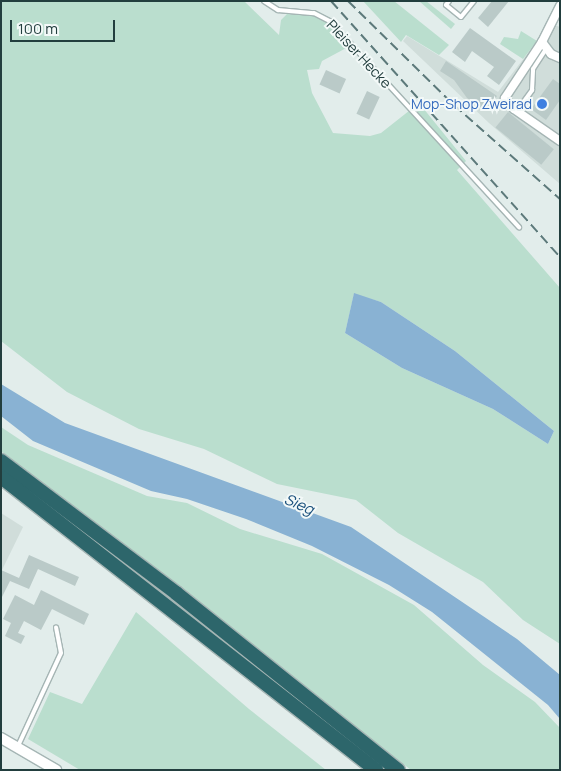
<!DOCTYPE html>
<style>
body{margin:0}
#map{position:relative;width:561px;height:771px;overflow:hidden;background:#e2edeb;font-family:Manrope,sans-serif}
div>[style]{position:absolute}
.built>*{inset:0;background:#d0ddda}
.green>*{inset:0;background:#badece}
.water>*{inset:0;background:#89b2d3}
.building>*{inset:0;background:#bacac8;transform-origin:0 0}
.roads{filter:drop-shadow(1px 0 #a5b5b4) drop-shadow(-1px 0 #a5b5b4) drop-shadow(0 1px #a5b5b4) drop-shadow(0 -1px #a5b5b4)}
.lane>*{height:4px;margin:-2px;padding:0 2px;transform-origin:2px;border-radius:2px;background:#fff}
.street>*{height:8px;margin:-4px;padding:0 4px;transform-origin:4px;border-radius:4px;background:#fff}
.secondary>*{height:10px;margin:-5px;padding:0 5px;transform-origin:5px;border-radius:5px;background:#fff}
.highway>*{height:14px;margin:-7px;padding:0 7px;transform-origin:7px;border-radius:7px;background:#2d666b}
.rail>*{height:2px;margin-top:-1px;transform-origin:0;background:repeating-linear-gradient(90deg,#5c797a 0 10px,transparent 0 15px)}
.dots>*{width:14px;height:14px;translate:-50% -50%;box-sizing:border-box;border:2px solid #f3f9f8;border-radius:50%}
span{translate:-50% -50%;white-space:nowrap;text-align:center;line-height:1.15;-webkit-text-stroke:4px #f3f9f8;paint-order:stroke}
.street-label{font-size:14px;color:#223e3e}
.shop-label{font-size:14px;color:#366cbe}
.right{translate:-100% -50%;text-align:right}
.water-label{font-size:15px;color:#1a507c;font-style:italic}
.frame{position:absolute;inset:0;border:2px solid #223e3e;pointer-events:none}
.scale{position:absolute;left:10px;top:20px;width:105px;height:22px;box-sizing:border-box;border:2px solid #223e3e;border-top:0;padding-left:6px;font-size:15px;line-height:18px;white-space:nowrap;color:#223e3e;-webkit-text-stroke:4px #f3f9f8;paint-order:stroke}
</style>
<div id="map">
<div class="built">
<i style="clip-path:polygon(546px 22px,560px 27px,560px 184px,489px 123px,403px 41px,407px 36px,498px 92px,537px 41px)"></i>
<i style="clip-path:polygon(1px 513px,23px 527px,2px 570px,1px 570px)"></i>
</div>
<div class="green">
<i style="clip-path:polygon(evenodd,1px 1px,244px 1px,279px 35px,281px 20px,287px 14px,314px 15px,329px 23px,350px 46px,322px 61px,319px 69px,307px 70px,312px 93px,333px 133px,370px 136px,381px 133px,419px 103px,466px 161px,457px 170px,560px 288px,560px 644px,523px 620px,483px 582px,398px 533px,356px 500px,277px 484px,204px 449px,139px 429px,67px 392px,1px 341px,1px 1px,354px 294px,381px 302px,455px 351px,554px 431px,548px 444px,493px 409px,402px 368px,345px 333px,354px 294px)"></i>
<i style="clip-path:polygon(363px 1px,394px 1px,449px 45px,439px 55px,406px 35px,401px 42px)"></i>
<i style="clip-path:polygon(419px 1px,426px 1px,455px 24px,451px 29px)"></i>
<i style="clip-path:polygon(521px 31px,537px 41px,523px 59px,500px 44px,504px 37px,518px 39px)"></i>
<i style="clip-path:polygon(1px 427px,28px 445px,147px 496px,187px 503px,240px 529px,322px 554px,414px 605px,483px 665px,535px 702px,560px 728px,560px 770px,411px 770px,1px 451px)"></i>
<i style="clip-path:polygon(136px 612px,249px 709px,326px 770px,80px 770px,28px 739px,50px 692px,82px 704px)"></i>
</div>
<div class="water">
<i style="clip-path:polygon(354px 293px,381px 302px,455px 351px,554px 431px,548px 444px,493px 409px,402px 368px,345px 333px)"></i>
<i style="clip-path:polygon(1px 384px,65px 423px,351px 527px,517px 639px,560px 675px,560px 719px,548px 705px,432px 612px,389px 585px,312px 546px,246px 519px,187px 499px,151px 491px,33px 441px,1px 416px)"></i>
</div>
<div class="building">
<i style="clip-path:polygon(492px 1px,509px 1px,488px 27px,478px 18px)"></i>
<i style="clip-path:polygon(470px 28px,516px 61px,499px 85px,487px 76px,494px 67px,472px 51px,465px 62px,452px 52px)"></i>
<i style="clip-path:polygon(446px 61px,497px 96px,487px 111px,467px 98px,454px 80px,440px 71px)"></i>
<i style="left:326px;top:70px;width:22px;height:16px;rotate:24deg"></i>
<i style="clip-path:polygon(553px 79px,560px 84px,560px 100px,546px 120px,531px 109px)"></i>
<i style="left:367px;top:91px;width:14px;height:25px;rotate:25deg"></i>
<i style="left:508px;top:112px;width:59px;height:20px;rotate:39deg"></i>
<i style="clip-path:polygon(29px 555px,79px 577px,75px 586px,38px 569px,29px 589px,10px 581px,1px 599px,1px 570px,19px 578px)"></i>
<i style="clip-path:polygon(41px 590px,89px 614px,84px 625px,52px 609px,41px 630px,24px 621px,18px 633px,25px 636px,21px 644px,5px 636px,11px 623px,3px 619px,15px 595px,34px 605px)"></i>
</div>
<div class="roads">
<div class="lane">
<i style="left:264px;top:1px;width:17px;rotate:33deg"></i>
<i style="left:278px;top:10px;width:36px;rotate:5deg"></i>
<i style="left:314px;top:13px;width:18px;rotate:27deg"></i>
<i style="left:330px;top:21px;width:280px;rotate:47.5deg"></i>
<i style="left:449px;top:1px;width:5px;rotate:127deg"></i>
<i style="left:446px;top:5px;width:19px;rotate:39deg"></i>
<i style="left:461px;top:17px;width:21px;rotate:-51deg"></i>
<i style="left:517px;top:111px;width:26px;rotate:-54deg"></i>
<i style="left:532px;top:90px;width:21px;rotate:-87deg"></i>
<i style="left:533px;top:69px;width:24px;rotate:-57deg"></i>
<i style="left:18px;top:746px;width:102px;rotate:-65.2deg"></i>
<i style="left:61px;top:653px;width:26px;rotate:-101deg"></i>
</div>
<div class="street">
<i style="left:560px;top:6px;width:40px;rotate:116.6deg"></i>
<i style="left:542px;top:42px;width:67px;rotate:123.5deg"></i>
<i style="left:505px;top:98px;width:14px;rotate:51deg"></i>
<i style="left:514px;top:109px;width:56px;rotate:34.8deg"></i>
<i style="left:542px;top:42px;width:15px;rotate:53deg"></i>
<i style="left:551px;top:54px;width:10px;rotate:24deg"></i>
</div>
<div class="secondary">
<i style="left:1px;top:738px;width:64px;rotate:30.2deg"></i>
</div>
<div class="highway">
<i style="left:1px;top:461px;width:219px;rotate:37deg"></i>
<i style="left:176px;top:593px;width:284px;rotate:38.6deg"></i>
<i style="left:1px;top:477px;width:476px;rotate:38deg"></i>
</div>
</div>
<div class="rail">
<i style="left:331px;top:1px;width:343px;rotate:48.2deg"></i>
<i style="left:348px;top:1px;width:148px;rotate:44.5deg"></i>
<i style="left:454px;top:105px;width:142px;rotate:41.6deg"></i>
</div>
<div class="dots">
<i style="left:542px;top:104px;background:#3f7fe0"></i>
</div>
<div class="street-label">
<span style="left:359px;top:54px;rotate:47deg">Pleiser Hecke</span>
</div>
<div class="shop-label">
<span class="right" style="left:532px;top:104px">Mop-Shop Zweirad</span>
</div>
<div class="water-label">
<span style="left:299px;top:504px;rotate:23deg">Sieg</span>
</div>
<div class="frame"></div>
<div class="scale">100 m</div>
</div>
